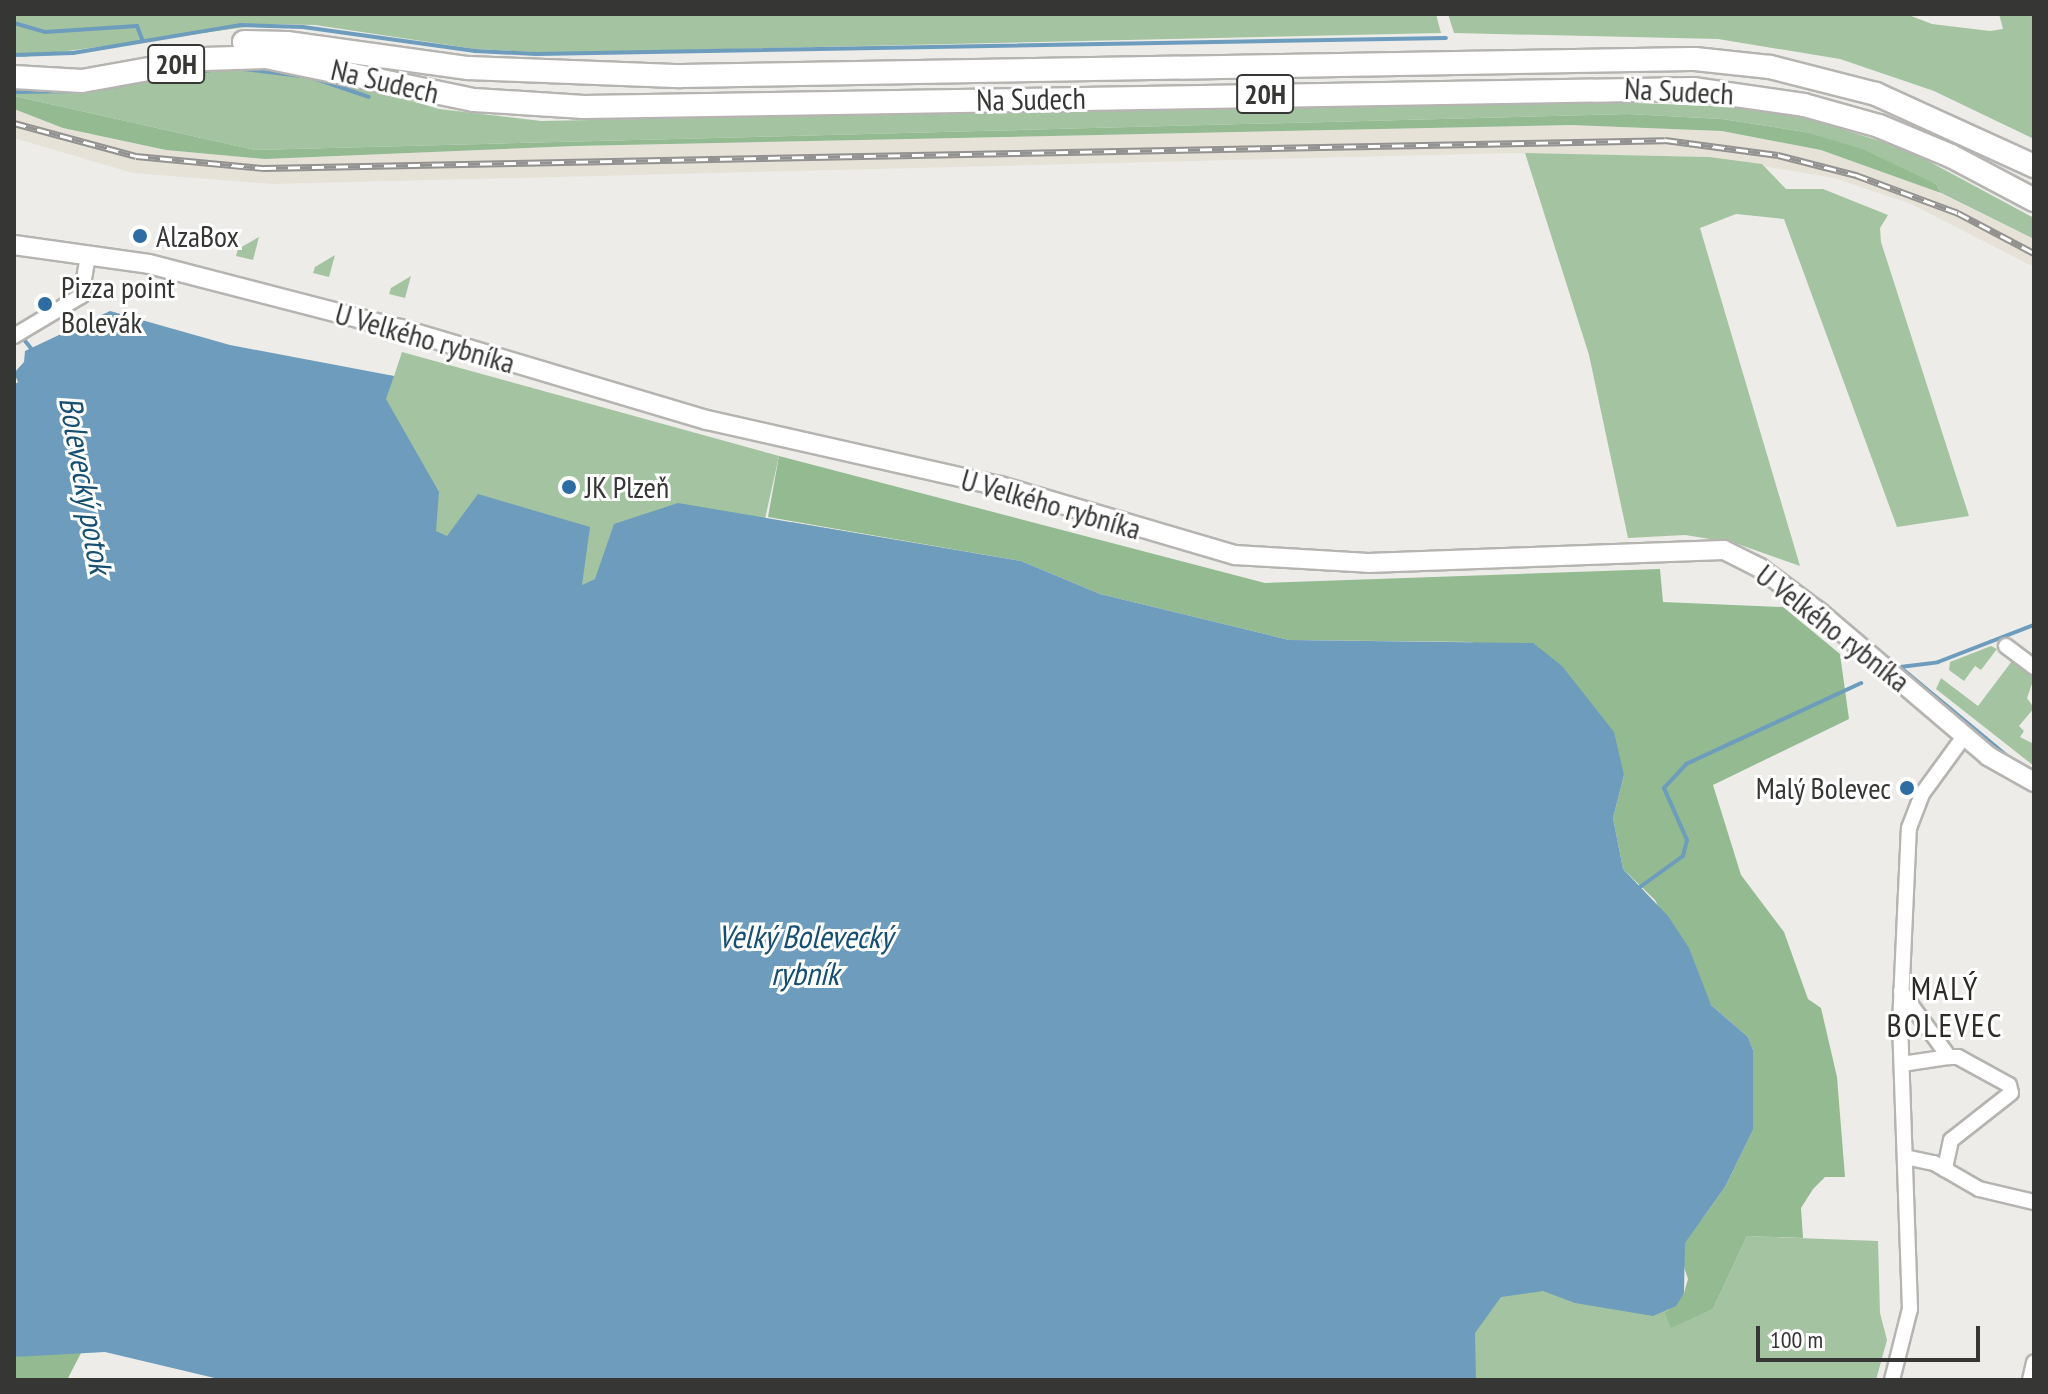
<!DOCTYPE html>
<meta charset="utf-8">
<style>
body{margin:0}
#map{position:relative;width:2048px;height:1394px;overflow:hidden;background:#edece9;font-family:"PT Sans Narrow",sans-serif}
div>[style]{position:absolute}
.built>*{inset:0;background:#e6e2d8}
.green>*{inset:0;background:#a4c4a1}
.forest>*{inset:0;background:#93ba91}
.water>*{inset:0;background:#6d9cbd}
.stream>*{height:4px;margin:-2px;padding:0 2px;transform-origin:2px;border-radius:2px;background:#6d9cbd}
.roads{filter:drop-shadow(2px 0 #b5b4b1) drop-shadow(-2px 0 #b5b4b1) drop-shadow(0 2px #b5b4b1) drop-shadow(0 -2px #b5b4b1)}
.minor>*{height:14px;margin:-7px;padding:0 7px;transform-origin:7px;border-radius:7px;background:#fff}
.tertiary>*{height:18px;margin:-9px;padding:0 9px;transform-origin:9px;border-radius:9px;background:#fff}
.primary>*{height:22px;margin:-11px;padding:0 11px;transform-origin:11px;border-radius:11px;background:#fff}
.rail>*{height:7px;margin-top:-3.5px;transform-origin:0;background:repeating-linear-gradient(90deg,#fff 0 12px,#939290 0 24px);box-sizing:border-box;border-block:2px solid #939290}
.dots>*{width:22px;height:22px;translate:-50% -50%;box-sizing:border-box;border:4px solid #fff;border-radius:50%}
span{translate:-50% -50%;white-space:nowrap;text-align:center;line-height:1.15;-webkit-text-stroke:6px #fff;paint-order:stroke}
.shield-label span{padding:2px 6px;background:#fff;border:2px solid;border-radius:6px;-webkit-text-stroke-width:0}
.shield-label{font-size:28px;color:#363635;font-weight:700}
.street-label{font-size:30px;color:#363635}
.poi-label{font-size:30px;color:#363635}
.left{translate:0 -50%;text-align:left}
.right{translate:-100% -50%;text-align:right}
.water-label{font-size:32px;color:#164f71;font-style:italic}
.neighbourhood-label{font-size:32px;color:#2c2b28;letter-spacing:2px}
.frame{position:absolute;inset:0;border:16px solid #363635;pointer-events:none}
.scale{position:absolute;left:1756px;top:1326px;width:224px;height:36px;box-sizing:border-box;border:4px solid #363635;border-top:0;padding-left:10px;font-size:24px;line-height:28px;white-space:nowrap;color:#363635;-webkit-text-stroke:6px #fff;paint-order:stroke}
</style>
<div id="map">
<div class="built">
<i style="clip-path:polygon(14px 109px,63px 128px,166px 150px,265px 159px,574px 146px,1571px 125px,1722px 131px,1821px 150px,1904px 176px,2034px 239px,2034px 267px,1909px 203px,1834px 178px,1709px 157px,1513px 153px,273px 184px,133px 173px,14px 138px)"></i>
</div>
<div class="green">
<i style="clip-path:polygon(14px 14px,1436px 14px,1441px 33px,553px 53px,475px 49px,315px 25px,269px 24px,23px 57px,14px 55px)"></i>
<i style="clip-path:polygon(1448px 14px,1906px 14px,1932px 24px,1990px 31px,2003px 29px,1999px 14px,2034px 14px,2034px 139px,1934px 91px,1840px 59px,1718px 39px,1454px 33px)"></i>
<i style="clip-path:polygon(246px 64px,350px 83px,439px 109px,541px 121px,1556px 100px,1743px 107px,1796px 115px,1906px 149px,2034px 218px,2034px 239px,1941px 193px,1936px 184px,1805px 132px,1722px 119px,1628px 114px,255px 150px,14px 96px,14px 90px,77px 90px)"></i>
<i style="clip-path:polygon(1525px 153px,1709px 157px,1762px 164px,1786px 189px,1823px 189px,1888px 215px,1880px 228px,1881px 242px,1969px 516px,1897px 527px,1784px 219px,1736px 214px,1700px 228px,1800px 566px,1735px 543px,1685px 535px,1628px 538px,1589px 355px)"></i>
<i style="clip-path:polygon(259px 237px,253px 260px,236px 256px,238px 249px)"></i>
<i style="clip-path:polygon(335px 255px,329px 277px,313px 273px,315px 267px)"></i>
<i style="clip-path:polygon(411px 276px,405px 298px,389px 294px,391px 288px)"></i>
<i style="clip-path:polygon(402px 352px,779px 456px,732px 667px,344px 575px,339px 369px,394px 376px)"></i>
<i style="clip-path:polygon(791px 522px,974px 553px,1705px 1211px,1666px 1313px,1671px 1327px,1713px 1309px,1747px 1236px,1878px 1241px,1880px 1313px,1887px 1340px,1876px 1380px,1409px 1380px)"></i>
<i style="clip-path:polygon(1991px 646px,1997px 649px,1981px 670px,1975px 666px,1964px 681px,1949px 670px,1950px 662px)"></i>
<i style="clip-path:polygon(2012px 661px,2034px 678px,2027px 698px,2034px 708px,2019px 726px,2024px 731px,2020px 737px,2034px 744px,2034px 766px,1936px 689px,1941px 678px,1978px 706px)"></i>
</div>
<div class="forest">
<i style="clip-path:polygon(14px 96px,255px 150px,1628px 114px,1722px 119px,1805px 132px,1862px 149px,1936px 184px,1941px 193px,1821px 150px,1722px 131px,1571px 125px,574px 146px,265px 159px,166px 150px,63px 128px,14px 109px)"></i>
<i style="clip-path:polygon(779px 456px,1265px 583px,1660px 569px,1663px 602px,1783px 607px,1840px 654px,1849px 719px,1713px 785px,1741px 875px,1784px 932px,1808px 999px,1821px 1008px,1837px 1077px,1845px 1177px,1825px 1177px,1813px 1189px,1801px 1208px,1803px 1238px,1747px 1236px,1713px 1309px,1671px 1328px,1665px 1313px,1684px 1293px,1688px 1279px,1681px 1257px,1685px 1243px,1725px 1187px,1753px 1130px,1753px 1050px,1748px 1037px,1711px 1005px,1655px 900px,1623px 869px,1613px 818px,1624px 775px,1472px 642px,1289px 640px,1100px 594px,1021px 561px,768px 517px)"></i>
<i style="clip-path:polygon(67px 1351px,81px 1353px,67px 1380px,14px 1380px,14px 1357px)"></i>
</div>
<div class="water">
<i style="clip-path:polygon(110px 311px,230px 345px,394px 376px,386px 399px,439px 492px,436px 531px,447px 536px,478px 494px,590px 527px,582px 585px,595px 579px,614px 524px,678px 503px,1021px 561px,1100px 594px,1289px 640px,1533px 643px,1562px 666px,1614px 732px,1624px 775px,1613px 818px,1623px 869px,1668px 916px,1689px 948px,1711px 1005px,1748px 1037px,1753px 1050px,1753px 1130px,1725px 1187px,1685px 1243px,1684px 1293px,1676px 1306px,1653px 1316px,1575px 1303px,1543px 1291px,1501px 1297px,1475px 1333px,1476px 1380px,223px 1380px,105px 1352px,14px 1357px,14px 385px,18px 382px,14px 373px,24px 362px,25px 351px)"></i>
</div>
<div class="stream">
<i style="left:14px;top:23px;width:32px;rotate:16deg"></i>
<i style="left:45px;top:32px;width:92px;rotate:-3.7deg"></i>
<i style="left:137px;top:26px;width:14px;rotate:69deg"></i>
<i style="left:14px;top:55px;width:59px;rotate:-1.9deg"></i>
<i style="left:73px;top:53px;width:169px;rotate:-9.5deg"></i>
<i style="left:240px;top:25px;width:63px;rotate:1.8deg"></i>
<i style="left:303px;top:27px;width:174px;rotate:7.9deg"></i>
<i style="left:475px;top:51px;width:61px;rotate:2.8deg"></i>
<i style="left:536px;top:54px;width:910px;rotate:-1.01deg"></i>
<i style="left:243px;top:69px;width:67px;rotate:6.8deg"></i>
<i style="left:310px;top:77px;width:62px;rotate:18.7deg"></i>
<i style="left:176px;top:75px;width:42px;rotate:-8.1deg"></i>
<i style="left:101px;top:89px;width:59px;rotate:-10.7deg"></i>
<i style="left:14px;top:92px;width:66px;rotate:-0.9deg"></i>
<i style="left:21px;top:336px;width:19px;rotate:51deg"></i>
<i style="left:1900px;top:667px;width:144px;rotate:39.7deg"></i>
<i style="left:1900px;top:667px;width:38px;rotate:-7deg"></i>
<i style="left:1938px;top:662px;width:103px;rotate:-21.1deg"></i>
<i style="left:1640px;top:887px;width:53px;rotate:-35.8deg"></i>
<i style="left:1683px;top:856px;width:16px;rotate:-76deg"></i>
<i style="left:1687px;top:840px;width:57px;rotate:-113.9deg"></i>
<i style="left:1664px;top:788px;width:33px;rotate:-47deg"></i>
<i style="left:1686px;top:764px;width:193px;rotate:-24.8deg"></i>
</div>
<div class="roads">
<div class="minor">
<i style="left:14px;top:336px;width:78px;rotate:-30.8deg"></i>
<i style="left:81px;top:296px;width:41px;rotate:-80.1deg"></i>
<i style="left:2006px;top:646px;width:35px;rotate:37deg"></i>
<i style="left:1901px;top:991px;width:82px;rotate:54deg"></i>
<i style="left:1949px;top:1057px;width:9px"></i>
<i style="left:1958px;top:1057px;width:58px;rotate:28.8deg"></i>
<i style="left:2009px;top:1085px;width:8px;rotate:76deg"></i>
<i style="left:2011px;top:1093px;width:76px;rotate:141.9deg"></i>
<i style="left:1951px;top:1140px;width:30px;rotate:102deg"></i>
<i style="left:1902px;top:1064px;width:48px;rotate:-8.5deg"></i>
<i style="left:1905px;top:1157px;width:30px;rotate:12deg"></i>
<i style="left:1934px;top:1163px;width:52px;rotate:30deg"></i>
<i style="left:1979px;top:1189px;width:57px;rotate:13.3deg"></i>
<i style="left:1892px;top:1380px;width:73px;rotate:-75.8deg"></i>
<i style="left:1910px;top:1309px;width:285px;rotate:-92deg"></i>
<i style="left:1900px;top:1024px;width:196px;rotate:-87.4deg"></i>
<i style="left:1909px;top:828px;width:36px;rotate:-69deg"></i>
<i style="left:1922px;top:794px;width:73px;rotate:-53.9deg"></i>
<i style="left:2030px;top:1380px;width:18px;rotate:-77deg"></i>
</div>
<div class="tertiary">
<i style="left:14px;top:245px;width:136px;rotate:8deg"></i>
<i style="left:149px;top:264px;width:260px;rotate:14.5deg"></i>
<i style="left:401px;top:329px;width:319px;rotate:16.6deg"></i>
<i style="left:707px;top:420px;width:300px;rotate:12.7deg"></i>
<i style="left:1000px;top:486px;width:245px;rotate:16.4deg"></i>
<i style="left:1235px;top:555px;width:133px;rotate:3.4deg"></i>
<i style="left:1368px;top:563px;width:356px;rotate:-2.1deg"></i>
<i style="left:1724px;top:550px;width:40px;rotate:26.6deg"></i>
<i style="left:1760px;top:568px;width:74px;rotate:36.7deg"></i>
<i style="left:1819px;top:612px;width:222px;rotate:40.4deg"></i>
<i style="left:1988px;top:756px;width:53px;rotate:29.5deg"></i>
</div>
<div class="primary">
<i style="left:244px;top:42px;width:43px;rotate:1.3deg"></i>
<i style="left:287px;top:43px;width:183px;rotate:7.9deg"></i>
<i style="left:468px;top:68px;width:213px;rotate:2.2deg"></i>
<i style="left:681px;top:76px;width:1014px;rotate:-0.96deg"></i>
<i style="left:1695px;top:59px;width:75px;rotate:6.1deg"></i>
<i style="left:1770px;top:67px;width:109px;rotate:14.3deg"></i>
<i style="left:1876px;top:94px;width:174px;rotate:24.5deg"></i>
<i style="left:14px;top:77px;width:68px;rotate:3.4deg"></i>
<i style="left:82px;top:81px;width:124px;rotate:-10.2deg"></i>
<i style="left:204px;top:59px;width:62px;rotate:-1.8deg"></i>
<i style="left:266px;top:57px;width:212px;rotate:11.7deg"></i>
<i style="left:474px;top:100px;width:110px;rotate:3.6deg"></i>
<i style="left:584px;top:107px;width:1109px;rotate:-0.93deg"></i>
<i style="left:1693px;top:89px;width:112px;rotate:8.2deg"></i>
<i style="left:1804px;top:105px;width:78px;rotate:15.6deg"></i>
<i style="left:1879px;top:126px;width:78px;rotate:22.6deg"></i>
<i style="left:1951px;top:156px;width:94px;rotate:27.9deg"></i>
</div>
</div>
<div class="rail">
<i style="left:14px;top:123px;width:126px;rotate:15.1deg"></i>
<i style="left:136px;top:156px;width:129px;rotate:5.4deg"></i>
<i style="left:264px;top:168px;width:1401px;rotate:-1.14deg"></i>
<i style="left:1665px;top:140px;width:114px;rotate:7.6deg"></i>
<i style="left:1778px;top:155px;width:81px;rotate:14.4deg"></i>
<i style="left:1856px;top:175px;width:109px;rotate:20.4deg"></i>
<i style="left:1958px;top:213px;width:86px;rotate:27.8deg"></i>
</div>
<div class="dots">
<i style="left:140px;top:236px;background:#2e6da4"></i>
<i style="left:45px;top:304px;background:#2e6da4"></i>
<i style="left:569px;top:487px;background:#2e6da4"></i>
<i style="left:1907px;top:788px;background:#2e6da4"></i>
</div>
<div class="shield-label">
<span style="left:176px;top:64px">20H</span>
<span style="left:1265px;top:94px">20H</span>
</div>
<div class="street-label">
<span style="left:385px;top:81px;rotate:13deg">Na Sudech</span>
<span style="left:1679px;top:91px;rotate:3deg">Na Sudech</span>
<span style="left:1031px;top:99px;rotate:-1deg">Na Sudech</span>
<span style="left:425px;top:338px;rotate:16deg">U Velkého rybníka</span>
<span style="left:1051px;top:504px;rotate:16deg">U Velkého rybníka</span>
<span style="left:1833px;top:628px;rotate:38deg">U Velkého rybníka</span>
</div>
<div class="poi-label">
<span class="left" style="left:156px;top:236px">AlzaBox</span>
<span class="left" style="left:61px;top:304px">Pizza point<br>Bolevák</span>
<span class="left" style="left:585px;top:487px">JK Plzeň</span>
<span class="right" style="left:1891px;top:788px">Malý Bolevec</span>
</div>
<div class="water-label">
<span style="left:86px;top:485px;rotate:80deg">Bolevecký potok</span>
<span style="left:805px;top:955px">Velký Bolevecký<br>rybník</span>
</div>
<div class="neighbourhood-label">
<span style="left:1945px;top:1007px">MALÝ<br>BOLEVEC</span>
</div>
<div class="frame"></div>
<div class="scale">100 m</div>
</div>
